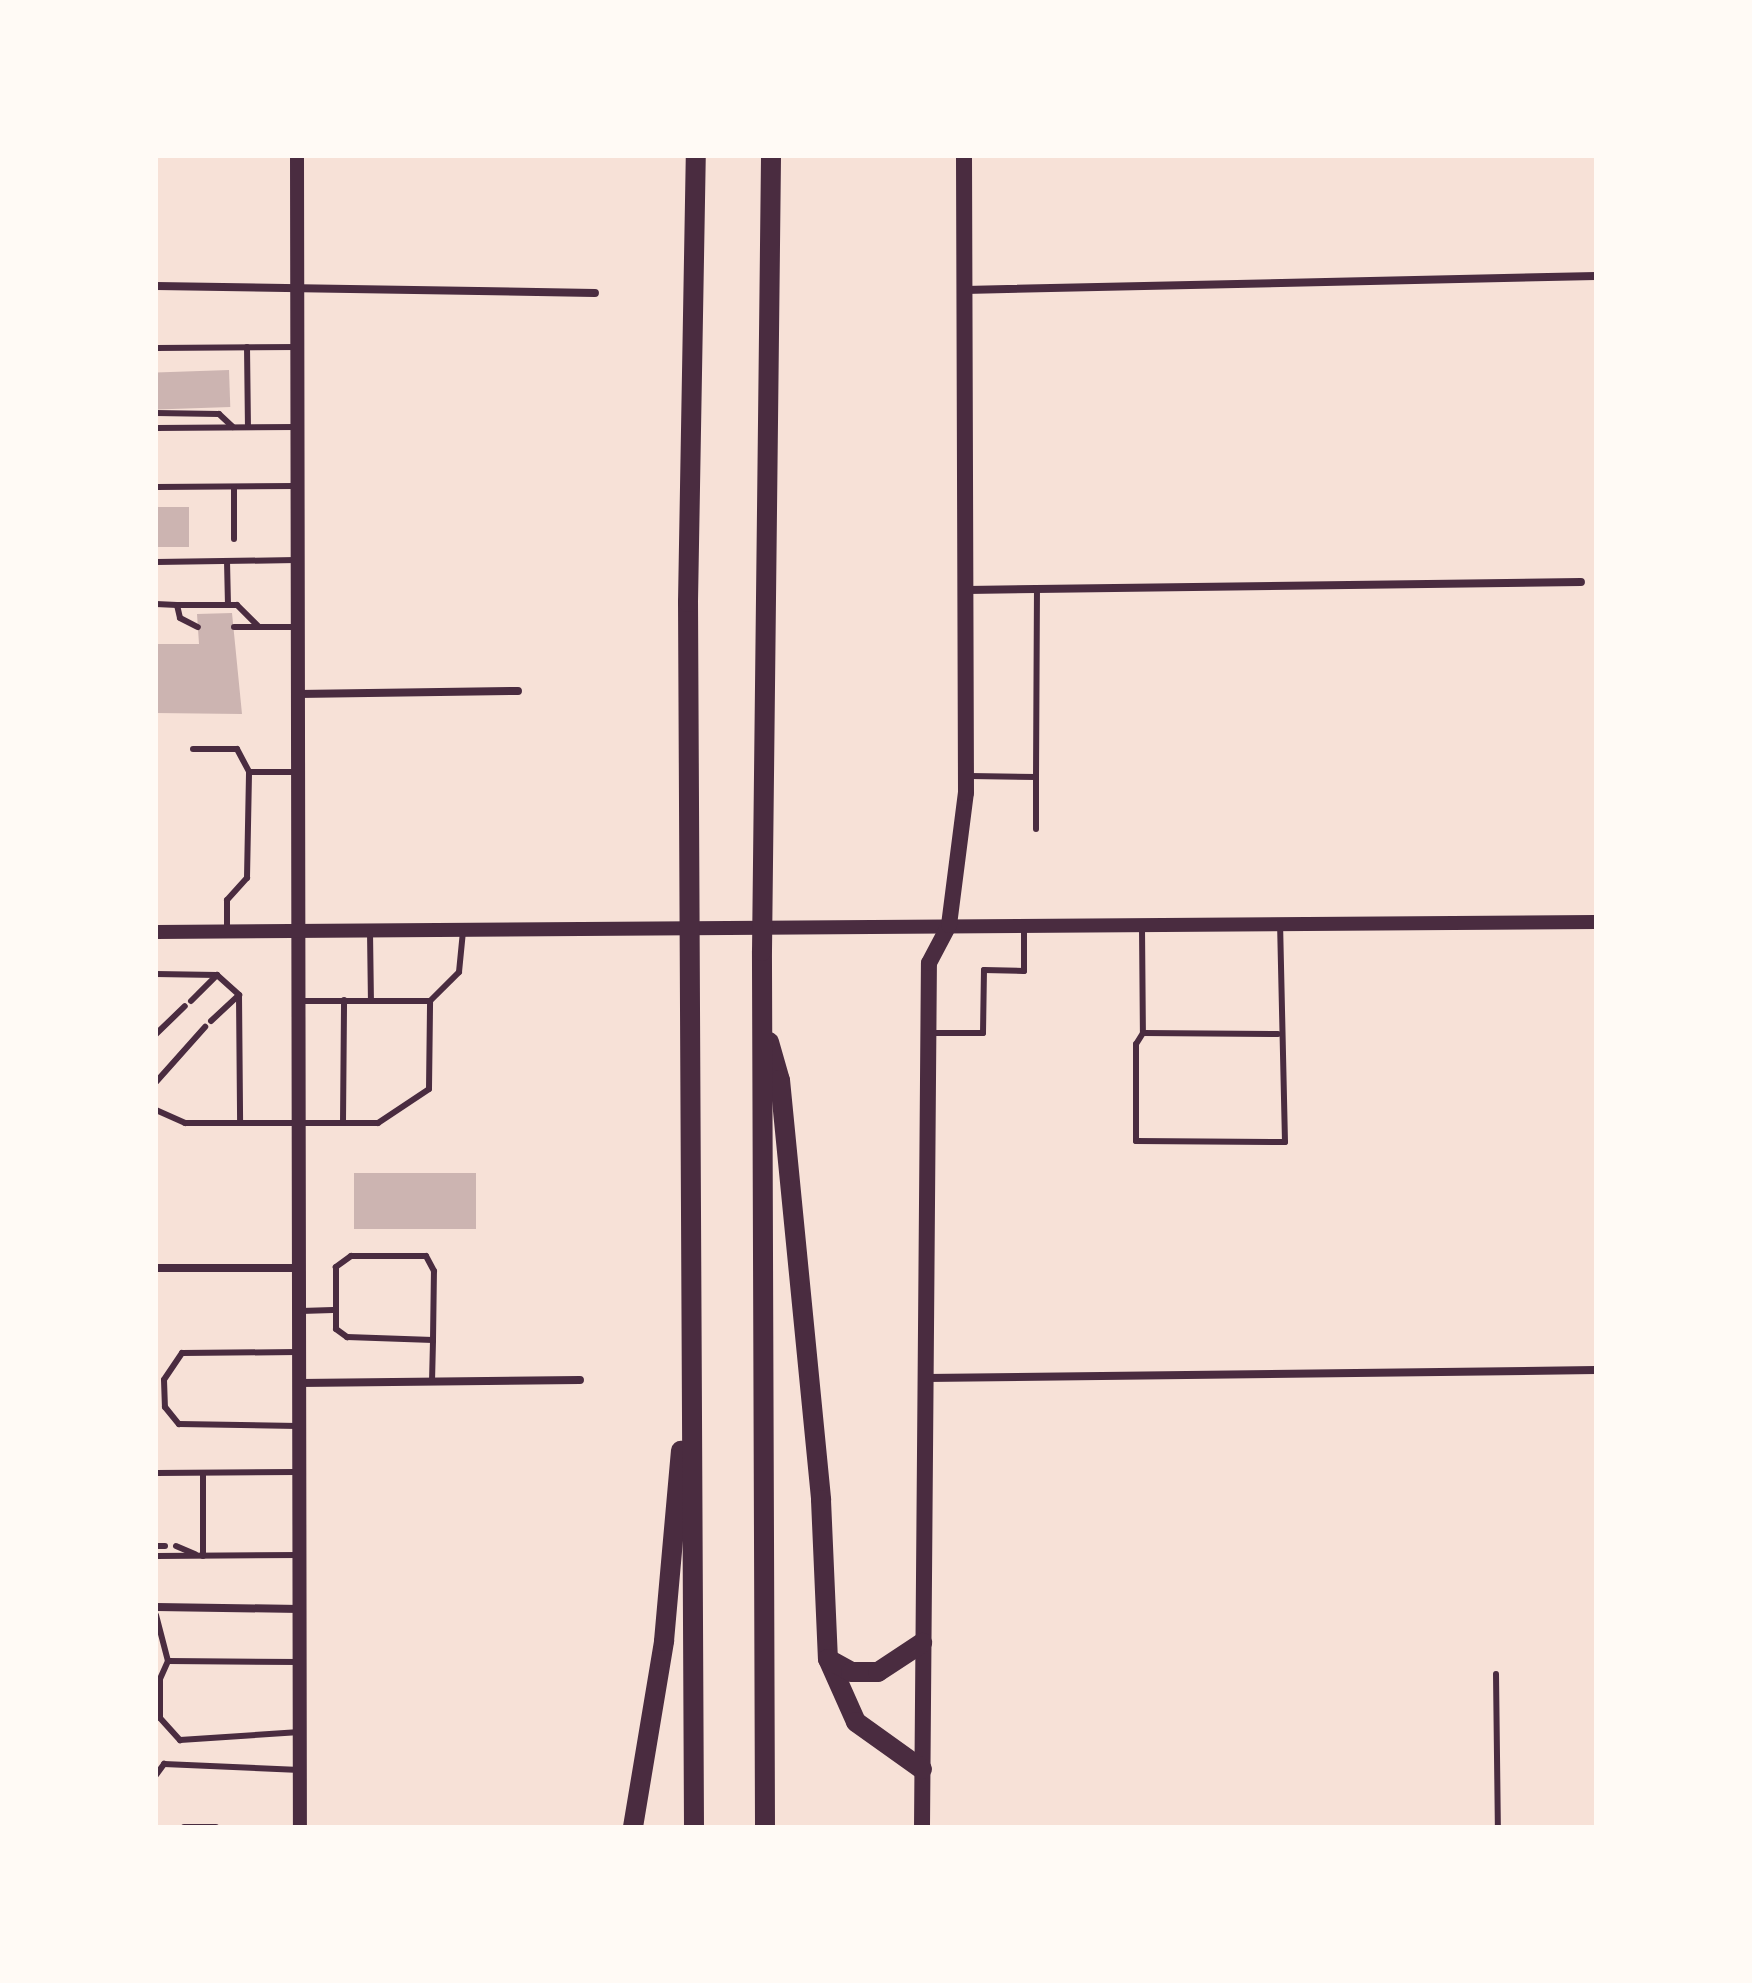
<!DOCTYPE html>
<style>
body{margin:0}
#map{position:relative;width:1752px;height:1983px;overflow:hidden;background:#f7e1d7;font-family:"Libre Baskerville",serif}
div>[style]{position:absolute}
.building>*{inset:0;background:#ccb4b1;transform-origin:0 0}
.service>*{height:6px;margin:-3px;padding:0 3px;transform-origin:3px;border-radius:3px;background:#4a2c40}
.minor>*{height:8px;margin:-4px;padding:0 4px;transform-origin:4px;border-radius:4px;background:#4a2c40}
.tertiary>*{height:14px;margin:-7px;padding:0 7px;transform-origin:7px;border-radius:7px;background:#4a2c40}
.secondary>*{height:16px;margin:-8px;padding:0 8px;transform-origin:8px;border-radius:8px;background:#4a2c40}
.motorway>*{height:20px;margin:-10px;padding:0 10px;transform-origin:10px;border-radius:10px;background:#4a2c40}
span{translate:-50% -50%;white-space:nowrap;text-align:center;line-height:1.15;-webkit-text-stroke:8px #fffaf5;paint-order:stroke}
.frame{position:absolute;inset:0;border:158px solid #fffaf5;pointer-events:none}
</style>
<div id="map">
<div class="building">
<i style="left:229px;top:370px;width:37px;height:73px;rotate:88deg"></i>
<i style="left:156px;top:507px;width:33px;height:40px"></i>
<i style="clip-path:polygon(232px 613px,242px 714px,156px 713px,156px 644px,199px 644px,197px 614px)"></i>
<i style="left:354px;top:1173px;width:122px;height:56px"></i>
</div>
<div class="service">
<i style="left:247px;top:347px;width:80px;rotate:89.3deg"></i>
<i style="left:156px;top:348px;width:142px;rotate:-0.4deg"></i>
<i style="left:156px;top:413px;width:63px;rotate:0.9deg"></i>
<i style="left:219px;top:414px;width:19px;rotate:43deg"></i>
<i style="left:156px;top:428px;width:140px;rotate:-0.4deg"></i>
<i style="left:156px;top:487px;width:140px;rotate:-0.4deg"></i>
<i style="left:234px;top:487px;width:52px;rotate:90deg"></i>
<i style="left:227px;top:561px;width:44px;rotate:88.7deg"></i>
<i style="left:156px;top:562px;width:140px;rotate:-0.8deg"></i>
<i style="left:156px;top:604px;width:21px;rotate:3deg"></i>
<i style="left:177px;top:605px;width:13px;rotate:77deg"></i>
<i style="left:180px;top:618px;width:20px;rotate:27deg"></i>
<i style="left:177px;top:605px;width:60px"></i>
<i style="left:237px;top:605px;width:31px;rotate:45deg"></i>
<i style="left:234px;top:627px;width:64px"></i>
<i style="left:193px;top:749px;width:44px"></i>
<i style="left:237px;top:749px;width:26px;rotate:62deg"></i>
<i style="left:970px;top:776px;width:66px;rotate:0.9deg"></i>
<i style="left:1036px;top:777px;width:188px;rotate:-89.7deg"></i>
<i style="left:1036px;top:829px;width:52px;rotate:-90deg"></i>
<i style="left:1142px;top:928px;width:105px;rotate:89.5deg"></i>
<i style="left:1143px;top:1033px;width:135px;rotate:0.4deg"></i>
<i style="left:227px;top:932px;width:32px;rotate:-90deg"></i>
<i style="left:227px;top:900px;width:30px;rotate:-48deg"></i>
<i style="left:247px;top:878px;width:106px;rotate:-88.9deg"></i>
<i style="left:249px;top:772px;width:49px"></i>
<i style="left:370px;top:932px;width:68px;rotate:89.2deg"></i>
<i style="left:156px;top:974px;width:61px;rotate:0.9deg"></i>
<i style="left:217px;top:975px;width:30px;rotate:42deg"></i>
<i style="left:239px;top:995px;width:127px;rotate:89.5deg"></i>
<i style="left:191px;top:1001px;width:37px;rotate:-45deg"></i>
<i style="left:430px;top:1001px;width:41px;rotate:-45deg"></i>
<i style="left:459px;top:972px;width:41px;rotate:-84.4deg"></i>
<i style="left:211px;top:1021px;width:38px;rotate:-43deg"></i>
<i style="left:931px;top:1033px;width:52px"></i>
<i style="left:983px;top:1033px;width:63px;rotate:-89.1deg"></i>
<i style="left:984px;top:970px;width:40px;rotate:1.4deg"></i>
<i style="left:1024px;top:971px;width:46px;rotate:-90deg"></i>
<i style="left:1143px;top:1033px;width:13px;rotate:122deg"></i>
<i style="left:1136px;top:1044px;width:97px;rotate:90deg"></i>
<i style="left:1136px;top:1141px;width:149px;rotate:0.4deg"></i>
<i style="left:1285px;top:1142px;width:216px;rotate:-91.3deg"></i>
<i style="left:156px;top:1034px;width:40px;rotate:-44deg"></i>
<i style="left:156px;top:1082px;width:74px;rotate:-48.3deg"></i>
<i style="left:156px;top:1110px;width:32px;rotate:24deg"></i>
<i style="left:185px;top:1123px;width:193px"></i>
<i style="left:378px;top:1123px;width:61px;rotate:-33.7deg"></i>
<i style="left:429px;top:1089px;width:88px;rotate:-89.3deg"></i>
<i style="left:430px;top:1001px;width:131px;rotate:180deg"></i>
<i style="left:343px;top:1122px;width:122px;rotate:-89.5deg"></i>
<i style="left:301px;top:1311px;width:32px;rotate:-2deg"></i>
<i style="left:297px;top:1352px;width:115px;rotate:179.5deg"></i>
<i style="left:182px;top:1353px;width:32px;rotate:124deg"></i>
<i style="left:164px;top:1380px;width:27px;rotate:88deg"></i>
<i style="left:165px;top:1407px;width:22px;rotate:51deg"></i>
<i style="left:179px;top:1424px;width:119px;rotate:1deg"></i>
<i style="left:432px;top:1382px;width:42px;rotate:-88.6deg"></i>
<i style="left:433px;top:1340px;width:69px;rotate:-89.2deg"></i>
<i style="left:434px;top:1271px;width:17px;rotate:-118deg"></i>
<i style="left:426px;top:1256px;width:75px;rotate:180deg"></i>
<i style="left:351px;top:1256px;width:19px;rotate:144deg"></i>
<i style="left:336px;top:1267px;width:62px;rotate:90deg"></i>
<i style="left:336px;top:1329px;width:14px;rotate:36deg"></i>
<i style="left:347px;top:1337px;width:86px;rotate:2deg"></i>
<i style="left:156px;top:1473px;width:141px;rotate:-0.4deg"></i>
<i style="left:156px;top:1546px;width:9px"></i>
<i style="left:176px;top:1546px;width:21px;rotate:23deg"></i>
<i style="left:156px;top:1556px;width:144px;rotate:-0.4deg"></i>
<i style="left:203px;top:1556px;width:83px;rotate:-90deg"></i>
<i style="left:156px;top:1615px;width:48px;rotate:75.4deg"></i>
<i style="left:300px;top:1662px;width:132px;rotate:-179.6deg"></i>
<i style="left:168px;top:1661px;width:20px;rotate:114deg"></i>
<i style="left:160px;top:1679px;width:39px;rotate:90deg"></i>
<i style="left:160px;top:1718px;width:30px;rotate:48deg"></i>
<i style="left:180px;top:1740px;width:120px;rotate:-3.8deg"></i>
<i style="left:1496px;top:1674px;width:153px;rotate:89.3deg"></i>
<i style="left:156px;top:1775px;width:14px;rotate:-54deg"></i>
<i style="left:164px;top:1764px;width:136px;rotate:2.5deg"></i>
<i style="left:184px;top:1827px;width:32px"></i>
</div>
<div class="minor">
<i style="left:156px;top:286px;width:439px;rotate:0.9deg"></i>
<i style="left:965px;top:290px;width:631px;rotate:-1.27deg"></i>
<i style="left:967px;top:590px;width:614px;rotate:-0.75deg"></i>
<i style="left:298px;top:694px;width:220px;rotate:-0.8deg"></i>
<i style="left:156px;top:1268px;width:143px"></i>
<i style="left:926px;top:1378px;width:670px;rotate:-0.68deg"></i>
<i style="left:300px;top:1383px;width:280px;rotate:-0.6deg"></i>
<i style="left:156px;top:1607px;width:144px;rotate:0.8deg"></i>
</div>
<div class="tertiary">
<i style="left:297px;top:156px;width:1671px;rotate:89.9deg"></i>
<i style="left:156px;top:932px;width:1440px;rotate:-0.4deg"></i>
</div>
<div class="secondary">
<i style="left:922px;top:1827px;width:864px;rotate:-89.54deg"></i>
<i style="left:929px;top:963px;width:43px;rotate:-62.2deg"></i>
<i style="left:949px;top:925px;width:133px;rotate:-82.7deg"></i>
<i style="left:966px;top:793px;width:637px;rotate:-90.18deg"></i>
</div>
<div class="motorway">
<i style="left:769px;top:1042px;width:40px;rotate:74deg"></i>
<i style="left:780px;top:1080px;width:422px;rotate:84.4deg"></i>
<i style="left:821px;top:1500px;width:159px;rotate:87.5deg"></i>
<i style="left:828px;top:1659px;width:69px;rotate:66deg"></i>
<i style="left:856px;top:1722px;width:81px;rotate:35.5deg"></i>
<i style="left:828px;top:1659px;width:26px;rotate:29deg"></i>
<i style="left:851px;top:1672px;width:27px"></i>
<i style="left:878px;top:1672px;width:53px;rotate:-33.4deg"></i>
<i style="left:633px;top:1827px;width:189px;rotate:-80.5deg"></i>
<i style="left:664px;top:1641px;width:191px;rotate:-84.9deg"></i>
<i style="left:694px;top:1827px;width:1225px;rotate:-90.28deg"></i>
<i style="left:688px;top:602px;width:446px;rotate:-89deg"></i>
<i style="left:765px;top:1827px;width:876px;rotate:-90.2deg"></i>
<i style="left:762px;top:951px;width:795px;rotate:-89.35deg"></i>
</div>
<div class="frame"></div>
</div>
